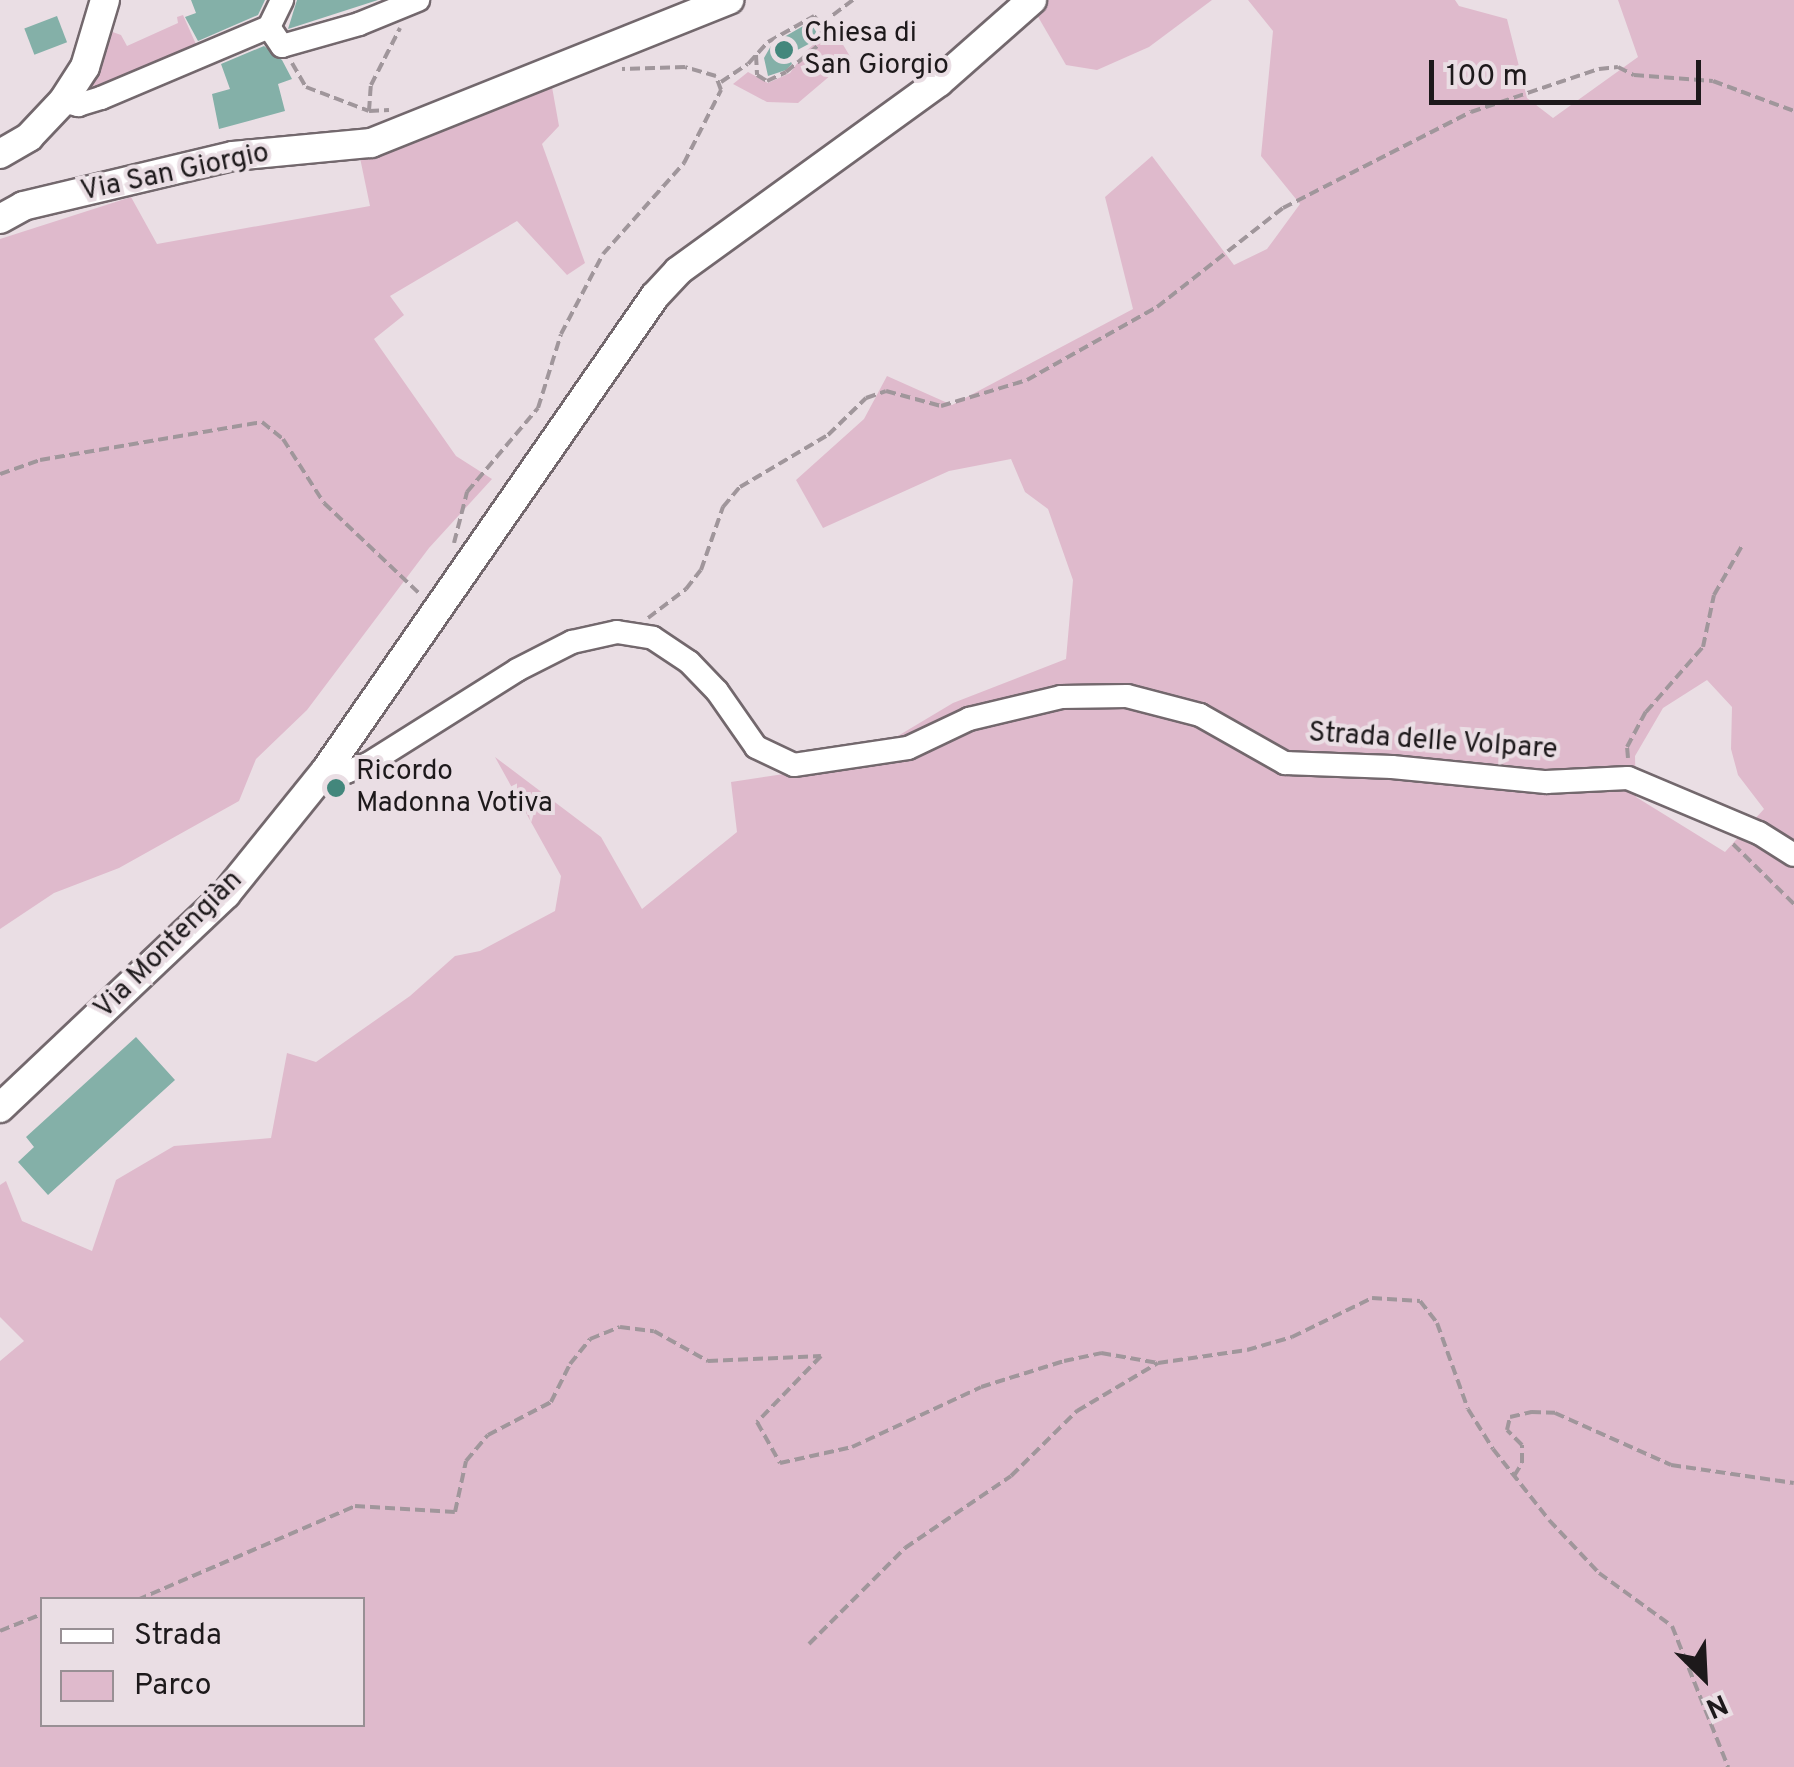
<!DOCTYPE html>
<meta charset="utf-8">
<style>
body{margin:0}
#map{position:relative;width:1794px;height:1767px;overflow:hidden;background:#eadee4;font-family:Overpass,sans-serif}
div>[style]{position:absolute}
.green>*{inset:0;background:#dfbacc}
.building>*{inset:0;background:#84b0a8;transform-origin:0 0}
.path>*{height:4px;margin-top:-2px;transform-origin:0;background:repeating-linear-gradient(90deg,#a0969b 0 10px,transparent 0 15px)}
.roads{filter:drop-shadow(2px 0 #73686d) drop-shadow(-2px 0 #73686d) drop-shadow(0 2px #73686d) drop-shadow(0 -2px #73686d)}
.minor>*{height:22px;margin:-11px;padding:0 11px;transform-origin:11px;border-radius:11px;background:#fff}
.tertiary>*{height:28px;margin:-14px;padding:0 14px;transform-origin:14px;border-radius:14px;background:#fff}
.dots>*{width:28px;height:28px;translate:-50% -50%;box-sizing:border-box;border:5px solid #eadee4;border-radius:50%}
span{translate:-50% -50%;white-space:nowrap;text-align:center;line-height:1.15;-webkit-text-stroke:8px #eadee4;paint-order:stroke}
.poi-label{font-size:28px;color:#1d191b}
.left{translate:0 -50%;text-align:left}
.street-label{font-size:28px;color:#1d191b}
.legend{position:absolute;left:40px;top:1597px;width:325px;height:130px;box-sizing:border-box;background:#eadee4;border:2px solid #988f94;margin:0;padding:12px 18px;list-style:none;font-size:30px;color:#1d191b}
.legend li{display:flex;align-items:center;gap:20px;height:50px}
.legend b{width:50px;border:2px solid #988f94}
.north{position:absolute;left:1654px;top:1627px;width:100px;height:100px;-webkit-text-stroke:8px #eadee4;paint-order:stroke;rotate:156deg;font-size:28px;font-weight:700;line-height:40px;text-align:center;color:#1d191b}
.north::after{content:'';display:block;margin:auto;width:35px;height:45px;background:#1d191b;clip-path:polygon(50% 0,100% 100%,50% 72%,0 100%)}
.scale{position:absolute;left:1429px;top:60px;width:272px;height:45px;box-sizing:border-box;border:5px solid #1d191b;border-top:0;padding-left:12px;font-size:30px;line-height:35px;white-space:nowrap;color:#1d191b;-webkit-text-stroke:8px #eadee4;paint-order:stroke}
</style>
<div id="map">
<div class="green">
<i style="clip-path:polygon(1037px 0,1212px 0,1149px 47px,1097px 70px,1066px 65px,1037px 15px)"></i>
<i style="clip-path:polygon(evenodd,1248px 0,1455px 0,1459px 6px,1507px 19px,1527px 98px,1553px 118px,1638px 57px,1618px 0,1794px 0,1794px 1767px,0 1767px,0 1361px,24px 1341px,0 1317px,0 1185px,6px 1181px,22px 1221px,92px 1251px,116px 1180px,174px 1146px,271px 1138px,287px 1053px,316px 1062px,410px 996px,455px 956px,480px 951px,555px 911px,561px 876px,495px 757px,601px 837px,642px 909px,737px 832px,731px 782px,851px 764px,953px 703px,1066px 659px,1073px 580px,1048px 509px,1025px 492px,1011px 459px,949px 471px,823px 528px,796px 480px,864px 419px,887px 376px,952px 405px,1133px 309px,1105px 197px,1152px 156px,1234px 265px,1267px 249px,1300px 204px,1261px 156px,1273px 31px,1248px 0,1707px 680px,1732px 707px,1731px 749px,1738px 775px,1764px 809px,1725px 852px,1636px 797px,1635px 756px,1663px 708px,1707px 680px,1248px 0,42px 1600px,362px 1600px,362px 1724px,42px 1724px,42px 1600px)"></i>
<i style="clip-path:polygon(183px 15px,199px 51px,79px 100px,107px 30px,121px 35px,127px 46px,178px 23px,177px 17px)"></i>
<i style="clip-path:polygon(833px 28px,851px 58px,798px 103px,767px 102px,733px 84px,748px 72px,768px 83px,790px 73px,806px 51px)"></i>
<i style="clip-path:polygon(552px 87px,559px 126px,542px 144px,585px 263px,567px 275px,517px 221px,390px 296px,404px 315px,374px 339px,456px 456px,492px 479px,429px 548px,307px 710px,256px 759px,239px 801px,119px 868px,54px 893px,0 929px,0 239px,131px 197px,157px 244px,370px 206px,359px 153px)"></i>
</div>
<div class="building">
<i style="clip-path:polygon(191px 0,265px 0,258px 15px,198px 41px,185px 17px,196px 13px)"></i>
<i style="clip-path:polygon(297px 0,378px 0,288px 29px)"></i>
<i style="left:57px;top:16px;width:28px;height:35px;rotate:69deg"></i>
<i style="clip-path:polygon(810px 22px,820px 38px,788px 55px,792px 64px,786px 70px,768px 76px,764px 58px,772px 44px)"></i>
<i style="clip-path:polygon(264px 46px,282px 60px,292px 79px,278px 84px,285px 111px,219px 129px,212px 94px,230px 89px,221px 64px)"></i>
<i style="clip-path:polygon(136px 1037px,175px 1080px,48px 1195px,18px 1162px,34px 1147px,26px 1137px)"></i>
</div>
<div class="path">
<i style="left:756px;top:55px;width:20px;rotate:87deg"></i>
<i style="left:757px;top:75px;width:12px;rotate:31deg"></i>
<i style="left:767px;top:81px;width:21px;rotate:-25deg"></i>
<i style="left:786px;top:72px;width:60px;rotate:-39.6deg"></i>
<i style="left:832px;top:34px;width:7px;rotate:-124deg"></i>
<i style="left:828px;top:28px;width:9px;rotate:144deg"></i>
<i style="left:292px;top:63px;width:28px;rotate:60deg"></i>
<i style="left:306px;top:87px;width:67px;rotate:20.9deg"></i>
<i style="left:369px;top:111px;width:20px;rotate:-3deg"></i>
<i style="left:721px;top:82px;width:32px;rotate:-34deg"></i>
<i style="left:748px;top:64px;width:30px;rotate:-48deg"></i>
<i style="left:768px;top:42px;width:53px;rotate:-29.5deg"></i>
<i style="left:814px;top:16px;width:11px;rotate:49deg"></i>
<i style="left:821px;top:24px;width:40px;rotate:-37deg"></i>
<i style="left:369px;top:111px;width:26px;rotate:-86deg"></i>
<i style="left:371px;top:85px;width:64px;rotate:-63deg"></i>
<i style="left:0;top:474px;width:42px;rotate:-19.3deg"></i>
<i style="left:40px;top:460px;width:225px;rotate:-9.7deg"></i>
<i style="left:262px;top:422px;width:27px;rotate:39deg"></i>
<i style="left:283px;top:439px;width:76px;rotate:57.4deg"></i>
<i style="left:324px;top:503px;width:132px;rotate:43.5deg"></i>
<i style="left:454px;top:543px;width:53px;rotate:-75.7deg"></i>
<i style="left:467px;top:492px;width:110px;rotate:-49.8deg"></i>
<i style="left:538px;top:408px;width:77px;rotate:-72.7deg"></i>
<i style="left:561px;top:334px;width:90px;rotate:-62.3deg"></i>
<i style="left:603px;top:254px;width:122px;rotate:-48.3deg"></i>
<i style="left:684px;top:163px;width:82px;rotate:-63.1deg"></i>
<i style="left:721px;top:90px;width:15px;rotate:-110deg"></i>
<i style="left:716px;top:76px;width:32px;rotate:-164deg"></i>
<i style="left:685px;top:67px;width:63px;rotate:178.2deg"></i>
<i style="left:648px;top:618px;width:48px;rotate:-37.3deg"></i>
<i style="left:686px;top:589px;width:24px;rotate:-52deg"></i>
<i style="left:701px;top:570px;width:67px;rotate:-70.8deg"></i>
<i style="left:723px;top:507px;width:26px;rotate:-50deg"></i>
<i style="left:740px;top:487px;width:102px;rotate:-30.6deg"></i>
<i style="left:828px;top:435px;width:53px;rotate:-44.2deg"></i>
<i style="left:866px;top:398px;width:21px;rotate:-19deg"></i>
<i style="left:886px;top:391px;width:57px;rotate:15.3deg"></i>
<i style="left:941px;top:406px;width:90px;rotate:-16.8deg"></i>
<i style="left:1027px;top:380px;width:149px;rotate:-29.3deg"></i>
<i style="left:1157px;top:307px;width:160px;rotate:-38.2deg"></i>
<i style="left:1283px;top:208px;width:211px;rotate:-27.1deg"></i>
<i style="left:1471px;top:112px;width:135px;rotate:-18.6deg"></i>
<i style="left:1599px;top:69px;width:19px;rotate:-6deg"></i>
<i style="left:1618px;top:67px;width:18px;rotate:27deg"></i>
<i style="left:1634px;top:75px;width:79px;rotate:4.3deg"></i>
<i style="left:1713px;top:81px;width:86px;rotate:20.3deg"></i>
<i style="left:1628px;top:758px;width:11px;rotate:-95deg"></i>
<i style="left:1627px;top:747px;width:40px;rotate:-62deg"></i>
<i style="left:1646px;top:712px;width:86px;rotate:-48.8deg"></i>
<i style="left:1703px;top:647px;width:53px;rotate:-78.1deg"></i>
<i style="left:1714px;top:595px;width:59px;rotate:-60.4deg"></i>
<i style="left:1733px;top:844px;width:86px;rotate:44.5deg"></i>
<i style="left:1514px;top:1476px;width:15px;rotate:-58deg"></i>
<i style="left:1522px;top:1463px;width:18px;rotate:-90deg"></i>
<i style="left:1522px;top:1445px;width:21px;rotate:-135deg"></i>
<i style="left:1507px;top:1430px;width:13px;rotate:-77deg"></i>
<i style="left:1510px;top:1417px;width:22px;rotate:-13deg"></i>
<i style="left:1531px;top:1412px;width:24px;rotate:2deg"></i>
<i style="left:1555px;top:1413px;width:127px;rotate:24.1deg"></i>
<i style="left:1671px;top:1465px;width:124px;rotate:8.3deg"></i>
<i style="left:137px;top:1600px;width:237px;rotate:-23.3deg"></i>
<i style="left:355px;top:1506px;width:100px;rotate:3.4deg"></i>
<i style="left:455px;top:1512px;width:52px;rotate:-77.8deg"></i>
<i style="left:466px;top:1461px;width:34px;rotate:-50deg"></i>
<i style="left:488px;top:1435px;width:71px;rotate:-27.6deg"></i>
<i style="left:551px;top:1402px;width:42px;rotate:-63.4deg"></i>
<i style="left:570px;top:1364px;width:32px;rotate:-51deg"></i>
<i style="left:590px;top:1339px;width:32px;rotate:-22deg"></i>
<i style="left:620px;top:1327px;width:34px;rotate:7deg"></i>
<i style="left:654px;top:1331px;width:62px;rotate:29.1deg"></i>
<i style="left:708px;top:1361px;width:113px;rotate:-2.5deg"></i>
<i style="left:821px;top:1356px;width:92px;rotate:134.1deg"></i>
<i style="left:757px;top:1422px;width:47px;rotate:60.7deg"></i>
<i style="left:780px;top:1463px;width:74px;rotate:-12.5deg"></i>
<i style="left:852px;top:1447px;width:142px;rotate:-24.9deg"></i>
<i style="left:981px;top:1387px;width:87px;rotate:-17.4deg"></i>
<i style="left:1064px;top:1361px;width:38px;rotate:-12deg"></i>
<i style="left:1101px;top:1353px;width:58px;rotate:10deg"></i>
<i style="left:1158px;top:1363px;width:90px;rotate:-8.3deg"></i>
<i style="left:1247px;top:1350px;width:47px;rotate:-16.1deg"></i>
<i style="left:1292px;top:1337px;width:89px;rotate:-26deg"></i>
<i style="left:1372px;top:1298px;width:48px;rotate:3.6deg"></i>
<i style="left:1420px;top:1301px;width:28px;rotate:52deg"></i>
<i style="left:1437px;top:1323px;width:91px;rotate:70.2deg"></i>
<i style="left:1468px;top:1409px;width:47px;rotate:58deg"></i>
<i style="left:1493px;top:1449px;width:90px;rotate:51.7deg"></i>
<i style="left:1549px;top:1520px;width:73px;rotate:46.7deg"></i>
<i style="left:1599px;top:1573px;width:90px;rotate:36deg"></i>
<i style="left:1672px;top:1626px;width:152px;rotate:68.3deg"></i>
<i style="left:0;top:1631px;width:45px;rotate:-22deg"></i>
<i style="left:809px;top:1644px;width:136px;rotate:-45deg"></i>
<i style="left:905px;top:1548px;width:128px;rotate:-34.2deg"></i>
<i style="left:1011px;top:1476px;width:93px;rotate:-44.6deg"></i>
<i style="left:1077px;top:1411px;width:94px;rotate:-30.7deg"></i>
</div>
<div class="roads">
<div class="minor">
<i style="left:269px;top:27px;width:23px;rotate:56deg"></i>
<i style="left:282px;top:46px;width:80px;rotate:-15.9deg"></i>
<i style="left:359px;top:24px;width:64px;rotate:-22.1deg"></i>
<i style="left:63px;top:101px;width:16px;rotate:15deg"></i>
<i style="left:78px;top:105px;width:24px;rotate:-17deg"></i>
<i style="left:101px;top:98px;width:182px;rotate:-22.9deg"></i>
<i style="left:269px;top:27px;width:30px;rotate:-64deg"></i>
<i style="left:326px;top:770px;width:20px;rotate:6deg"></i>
<i style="left:346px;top:772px;width:23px;rotate:-20deg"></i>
<i style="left:368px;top:764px;width:176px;rotate:-32.2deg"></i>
<i style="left:517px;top:670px;width:62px;rotate:-27deg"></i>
<i style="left:572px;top:642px;width:46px;rotate:-12.5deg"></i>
<i style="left:617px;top:632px;width:36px;rotate:9deg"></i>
<i style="left:653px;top:638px;width:43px;rotate:33.7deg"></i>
<i style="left:689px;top:662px;width:40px;rotate:46deg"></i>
<i style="left:717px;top:691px;width:68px;rotate:55.1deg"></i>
<i style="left:756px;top:747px;width:42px;rotate:25.3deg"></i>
<i style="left:794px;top:765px;width:115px;rotate:-8.5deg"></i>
<i style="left:908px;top:748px;width:68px;rotate:-25.4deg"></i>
<i style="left:969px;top:719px;width:95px;rotate:-13.4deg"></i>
<i style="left:1061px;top:697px;width:66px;rotate:-0.9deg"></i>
<i style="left:1127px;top:696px;width:75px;rotate:14.6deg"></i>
<i style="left:1200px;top:715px;width:98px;rotate:29.5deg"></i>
<i style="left:1285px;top:763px;width:107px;rotate:2.1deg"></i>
<i style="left:1392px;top:767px;width:155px;rotate:5.6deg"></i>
<i style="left:1546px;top:782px;width:82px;rotate:-2.8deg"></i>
<i style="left:1628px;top:778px;width:142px;rotate:22.8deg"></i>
<i style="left:1759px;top:833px;width:41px;rotate:32.2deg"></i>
</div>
<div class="tertiary">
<i style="left:0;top:154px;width:34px;rotate:-30deg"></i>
<i style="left:29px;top:137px;width:50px;rotate:-46.6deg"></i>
<i style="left:63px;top:101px;width:40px;rotate:-57.1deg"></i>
<i style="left:85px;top:67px;width:70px;rotate:-73.4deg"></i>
<i style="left:0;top:219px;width:26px;rotate:-29deg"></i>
<i style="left:23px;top:206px;width:216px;rotate:-13.4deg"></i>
<i style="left:233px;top:156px;width:139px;rotate:-5.4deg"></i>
<i style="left:371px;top:143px;width:386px;rotate:-21.8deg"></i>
<i style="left:0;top:1108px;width:311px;rotate:-43.4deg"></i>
<i style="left:226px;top:894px;width:159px;rotate:-51.1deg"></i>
<i style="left:326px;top:770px;width:577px;rotate:-55.24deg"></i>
<i style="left:655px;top:296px;width:34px;rotate:-47deg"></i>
<i style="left:678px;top:271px;width:322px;rotate:-35.9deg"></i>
<i style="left:939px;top:82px;width:124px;rotate:-41.4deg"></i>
</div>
</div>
<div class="dots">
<i style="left:784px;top:50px;background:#43877c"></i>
<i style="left:336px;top:788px;background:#43877c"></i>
</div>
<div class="poi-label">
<span class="left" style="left:804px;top:50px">Chiesa di<br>San Giorgio</span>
<span class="left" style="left:356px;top:788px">Ricordo<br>Madonna Votiva</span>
</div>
<div class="street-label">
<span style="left:175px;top:173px;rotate:-12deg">Via San Giorgio</span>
<span style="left:1433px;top:742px;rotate:4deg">Strada delle Volpare</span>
<span style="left:169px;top:945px;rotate:-45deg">Via Montengiàn</span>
</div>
<ul class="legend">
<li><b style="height:12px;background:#fff"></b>Strada</li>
<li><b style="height:28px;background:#dfbacc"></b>Parco</li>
</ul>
<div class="north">N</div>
<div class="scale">100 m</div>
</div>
